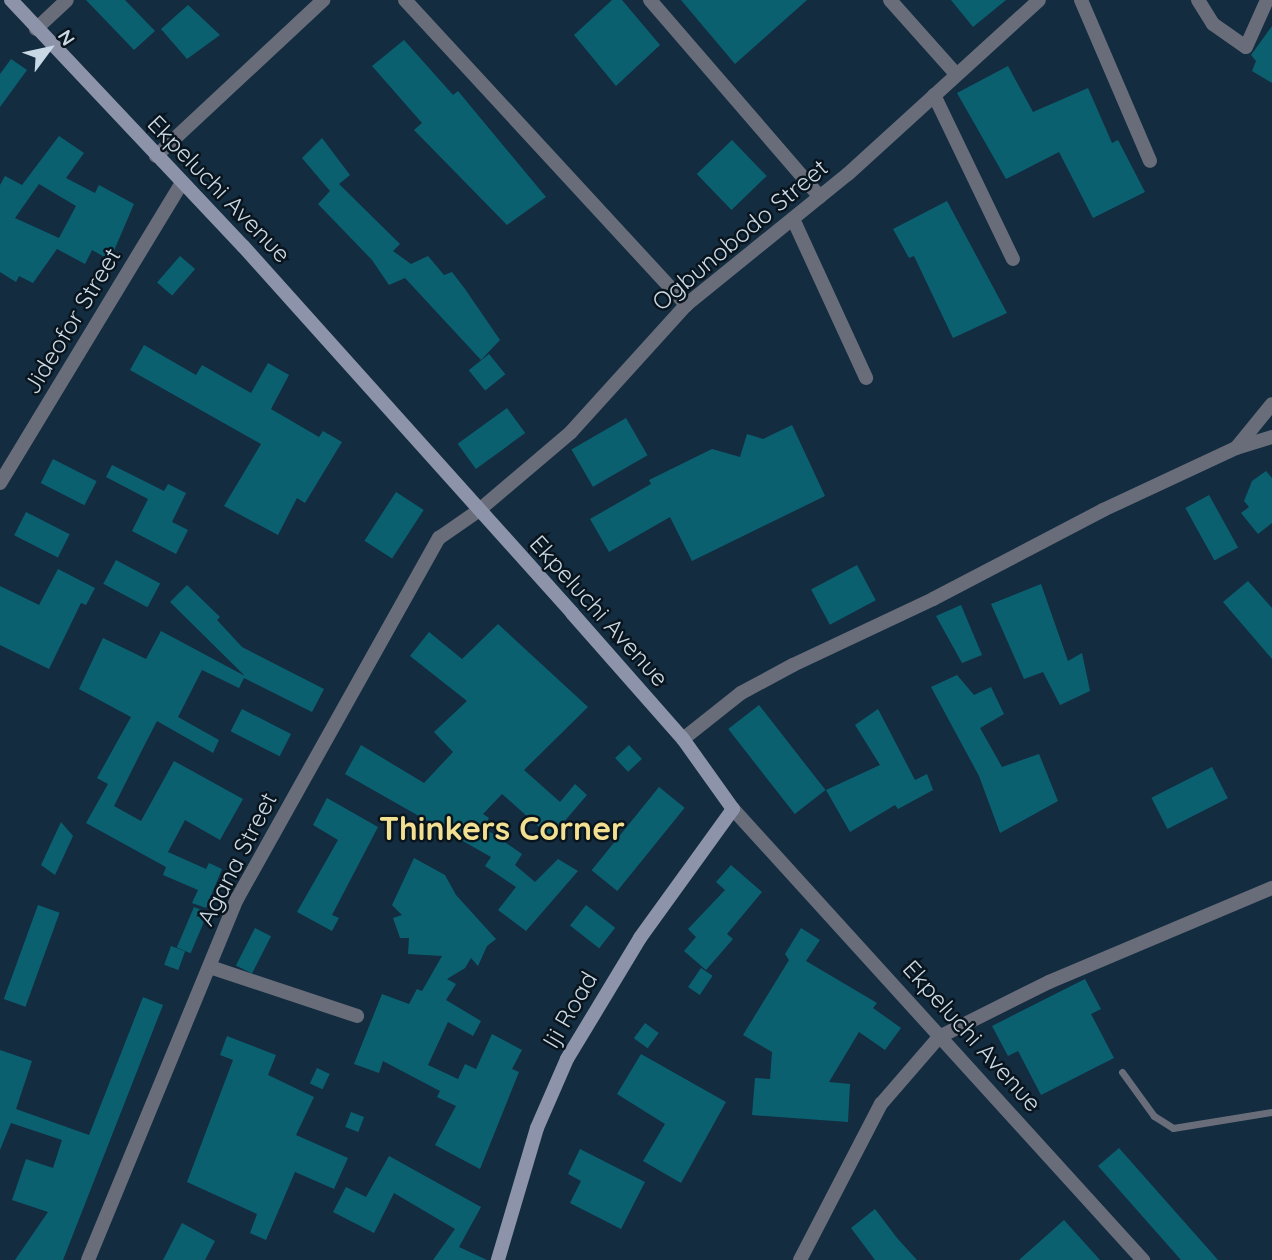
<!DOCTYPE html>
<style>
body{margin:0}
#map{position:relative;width:1272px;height:1260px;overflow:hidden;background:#132c40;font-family:Quicksand,sans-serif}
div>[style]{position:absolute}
.building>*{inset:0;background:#0b6070;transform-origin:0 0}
.lane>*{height:7px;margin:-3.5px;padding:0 3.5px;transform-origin:3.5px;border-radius:3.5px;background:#696d7a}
.street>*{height:14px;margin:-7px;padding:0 7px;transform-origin:7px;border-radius:7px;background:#696d7a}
.secondary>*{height:14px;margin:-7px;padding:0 7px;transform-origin:7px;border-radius:7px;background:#8d93a8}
span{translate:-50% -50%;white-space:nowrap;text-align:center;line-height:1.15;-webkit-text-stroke:5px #09141c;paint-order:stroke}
.street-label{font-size:24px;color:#c9d8e5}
.district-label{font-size:32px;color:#f1e091;font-weight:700}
.north{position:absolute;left:14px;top:14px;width:70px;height:70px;-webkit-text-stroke:5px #09141c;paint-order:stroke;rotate:57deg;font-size:19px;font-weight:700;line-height:28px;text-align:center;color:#c9d8e5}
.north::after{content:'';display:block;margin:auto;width:24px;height:32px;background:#c9d8e5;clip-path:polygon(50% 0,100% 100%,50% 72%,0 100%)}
</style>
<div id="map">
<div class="building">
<i style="clip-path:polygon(86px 0,125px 0,155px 31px,134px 50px)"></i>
<i style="clip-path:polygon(612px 0,622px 0,660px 45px,616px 86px,574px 35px)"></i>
<i style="clip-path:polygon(681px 0,807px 0,735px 64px)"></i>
<i style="clip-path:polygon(951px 0,1006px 0,973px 27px)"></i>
<i style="clip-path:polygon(188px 5px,220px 35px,187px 59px,161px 29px)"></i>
<i style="clip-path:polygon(1272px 26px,1272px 83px,1252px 71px,1256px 61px,1251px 55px)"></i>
<i style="clip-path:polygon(404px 40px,453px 95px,458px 91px,546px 197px,507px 225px,414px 130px,422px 123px,372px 66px)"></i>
<i style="clip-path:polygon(11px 59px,27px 70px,0 107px,0 74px)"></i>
<i style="clip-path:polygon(1008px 66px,1033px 112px,1088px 88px,1112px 143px,1118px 140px,1145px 192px,1093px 218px,1059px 152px,1006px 179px,957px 93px)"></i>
<i style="clip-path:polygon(evenodd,59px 136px,84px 153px,66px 178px,95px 193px,99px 185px,134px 204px,110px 260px,92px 250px,85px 264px,57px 249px,33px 283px,19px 276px,16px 282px,0 272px,0 185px,5px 176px,22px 185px,59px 136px,39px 184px,76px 206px,59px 238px,15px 218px,39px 184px)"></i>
<i style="clip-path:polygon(322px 138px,350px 175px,339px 184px,400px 244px,393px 251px,411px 264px,428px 256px,444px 275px,452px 272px,465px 289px,500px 340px,481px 360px,405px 278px,389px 285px,372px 260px,318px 204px,330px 191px,302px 158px)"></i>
<i style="left:732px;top:140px;width:50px;height:49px;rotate:46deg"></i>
<i style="clip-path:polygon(947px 201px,1007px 313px,953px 338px,914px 256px,909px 258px,893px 229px)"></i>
<i style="left:180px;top:256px;width:20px;height:35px;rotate:41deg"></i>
<i style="clip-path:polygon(144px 345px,196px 375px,202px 365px,251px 393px,268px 363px,289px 375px,271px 409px,319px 437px,323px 431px,342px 442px,305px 503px,297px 498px,278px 535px,224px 506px,261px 444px,130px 370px)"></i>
<i style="left:489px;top:354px;width:26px;height:26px;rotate:51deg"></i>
<i style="left:507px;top:408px;width:31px;height:61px;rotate:54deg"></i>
<i style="left:626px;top:418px;width:43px;height:63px;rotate:60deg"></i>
<i style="clip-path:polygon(792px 425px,825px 496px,692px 561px,670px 517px,609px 552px,590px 519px,651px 484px,649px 480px,712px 449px,740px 457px,747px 434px,763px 439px)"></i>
<i style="left:53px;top:459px;width:49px;height:27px;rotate:27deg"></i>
<i style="clip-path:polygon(112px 465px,164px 491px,168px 484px,186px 493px,172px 522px,188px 530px,176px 554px,132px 531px,148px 499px,106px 477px)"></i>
<i style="clip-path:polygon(1266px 471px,1272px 478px,1272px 523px,1258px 534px,1241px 513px,1249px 507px,1244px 501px,1252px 481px)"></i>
<i style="left:396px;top:492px;width:33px;height:58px;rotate:33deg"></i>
<i style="left:1209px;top:495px;width:60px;height:27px;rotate:61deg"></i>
<i style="left:26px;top:512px;width:49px;height:26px;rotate:27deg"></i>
<i style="left:116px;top:560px;width:50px;height:27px;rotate:28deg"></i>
<i style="left:857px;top:565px;width:40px;height:52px;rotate:62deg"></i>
<i style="clip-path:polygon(58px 569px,95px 588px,86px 605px,81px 603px,49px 669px,0 645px,0 586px,39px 605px)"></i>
<i style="clip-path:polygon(1248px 581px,1272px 608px,1272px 659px,1223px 602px)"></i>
<i style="clip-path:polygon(1041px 584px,1068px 661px,1082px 653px,1090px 691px,1060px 705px,1043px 672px,1024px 679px,991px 604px)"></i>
<i style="clip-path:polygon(187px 585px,220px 617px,217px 620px,242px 647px,324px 689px,312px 712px,244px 678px,239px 688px,202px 670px,178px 717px,219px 740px,213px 753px,157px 721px,142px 750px,114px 806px,141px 821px,174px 761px,243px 799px,220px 840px,185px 820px,168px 852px,206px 869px,209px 863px,222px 869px,206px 908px,192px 903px,198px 890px,163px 875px,166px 867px,86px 823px,108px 784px,97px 778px,131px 717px,79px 689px,103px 638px,146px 659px,161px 631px,245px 676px,170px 602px)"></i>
<i style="clip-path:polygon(961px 605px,982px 655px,962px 663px,936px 616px)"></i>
<i style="clip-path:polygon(498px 624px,588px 707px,524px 770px,560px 802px,575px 784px,587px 795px,563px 823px,568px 826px,555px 841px,502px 794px,483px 814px,489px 818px,483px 827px,522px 854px,515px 865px,535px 882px,558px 859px,578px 871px,526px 931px,498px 910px,516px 887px,485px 866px,491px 857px,345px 774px,361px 745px,424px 783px,453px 752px,434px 732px,467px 701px,410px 656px,429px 632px,462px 659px)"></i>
<i style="clip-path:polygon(957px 675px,974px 695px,991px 687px,1004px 714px,980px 728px,1002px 767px,1039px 754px,1058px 801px,1000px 833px,979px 776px,931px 687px)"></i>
<i style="left:759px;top:705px;width:108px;height:39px;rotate:52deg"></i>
<i style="left:242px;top:709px;width:55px;height:25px;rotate:27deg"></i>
<i style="clip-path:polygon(878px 709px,915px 780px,927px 774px,933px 790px,898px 809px,895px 805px,850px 832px,826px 790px,880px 765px,855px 725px)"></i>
<i style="left:629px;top:745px;width:19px;height:19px;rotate:47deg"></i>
<i style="left:1212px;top:767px;width:35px;height:68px;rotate:63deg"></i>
<i style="left:659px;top:787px;width:33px;height:107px;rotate:39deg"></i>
<i style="clip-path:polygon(327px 798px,378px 827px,332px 915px,339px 918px,332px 931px,297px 912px,338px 840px,313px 825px)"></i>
<i style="clip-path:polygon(61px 822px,73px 836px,55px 875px,41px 865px)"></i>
<i style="clip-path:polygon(414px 858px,445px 875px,456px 895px,496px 939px,487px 946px,478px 966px,471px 958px,465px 968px,447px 979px,456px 984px,446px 1000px,481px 1021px,473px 1036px,448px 1022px,428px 1065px,458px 1079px,465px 1064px,476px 1069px,492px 1034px,522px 1050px,512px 1069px,519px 1072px,480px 1169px,435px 1145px,456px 1106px,437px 1097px,440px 1091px,383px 1061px,379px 1073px,354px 1064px,382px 994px,409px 1004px,417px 989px,422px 991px,442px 956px,408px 954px,409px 938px,400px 938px,393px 918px,402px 915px,392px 905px)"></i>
<i style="clip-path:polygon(731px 865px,762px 892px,727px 934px,733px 939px,706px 970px,684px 951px,696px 937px,688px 929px,725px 890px,716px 882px)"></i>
<i style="left:38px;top:905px;width:23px;height:100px;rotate:20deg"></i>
<i style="left:586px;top:905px;width:37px;height:26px;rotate:38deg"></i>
<i style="left:194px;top:907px;width:15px;height:44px;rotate:23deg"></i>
<i style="left:255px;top:928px;width:18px;height:42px;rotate:27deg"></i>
<i style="clip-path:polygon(801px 928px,820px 940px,806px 961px,877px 1003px,873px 1008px,901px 1028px,885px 1050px,859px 1032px,829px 1082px,850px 1084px,848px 1122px,752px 1115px,755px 1078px,770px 1079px,772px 1052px,743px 1035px,789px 960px,785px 954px)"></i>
<i style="left:171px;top:946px;width:15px;height:20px;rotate:20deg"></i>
<i style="left:701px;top:968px;width:14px;height:23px;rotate:34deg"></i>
<i style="clip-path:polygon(1085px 979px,1101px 1009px,1091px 1014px,1114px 1058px,1041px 1095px,1018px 1051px,1008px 1056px,992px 1026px)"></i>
<i style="clip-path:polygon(143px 997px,163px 1005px,63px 1260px,15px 1260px,48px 1212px,12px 1200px,26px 1159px,53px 1168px,62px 1140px,11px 1123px,0 1150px,0 1050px,32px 1061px,16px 1109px,89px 1135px)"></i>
<i style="left:645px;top:1023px;width:17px;height:19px;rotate:36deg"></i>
<i style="clip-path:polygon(227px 1036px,276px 1055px,268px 1075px,314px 1097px,296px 1135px,348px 1158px,334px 1189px,295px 1172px,266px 1240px,250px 1233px,257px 1214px,187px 1182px,233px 1060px,220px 1055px)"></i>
<i style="clip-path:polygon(641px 1054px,726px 1102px,681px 1183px,643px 1161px,665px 1124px,617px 1094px)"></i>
<i style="left:317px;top:1068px;width:14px;height:17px;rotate:25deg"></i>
<i style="left:351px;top:1112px;width:14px;height:16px;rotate:21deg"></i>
<i style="clip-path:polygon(1119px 1148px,1218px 1260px,1181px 1260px,1098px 1166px)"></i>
<i style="clip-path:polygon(580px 1149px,645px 1182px,621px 1229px,570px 1203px,581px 1181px,568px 1174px)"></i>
<i style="clip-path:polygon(389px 1156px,481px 1207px,459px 1247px,487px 1260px,433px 1260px,455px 1229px,394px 1193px,374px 1233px,333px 1212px,346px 1187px,366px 1197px)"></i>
<i style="clip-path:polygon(875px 1209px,897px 1238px,917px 1260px,875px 1260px,851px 1228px)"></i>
<i style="clip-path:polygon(1064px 1220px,1100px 1260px,1019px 1260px)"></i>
<i style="clip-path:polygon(182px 1223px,215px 1241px,205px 1260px,163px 1260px)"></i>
</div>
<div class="lane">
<i style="left:1122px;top:1072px;width:54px;rotate:54deg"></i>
<i style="left:1154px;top:1116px;width:22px;rotate:32deg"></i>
<i style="left:1173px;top:1128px;width:100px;rotate:-9.2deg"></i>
</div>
<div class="street">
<i style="left:405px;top:0;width:415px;rotate:47.3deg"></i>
<i style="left:650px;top:0;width:260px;rotate:49.2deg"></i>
<i style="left:890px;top:0;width:98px;rotate:48.3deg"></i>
<i style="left:1081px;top:0;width:175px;rotate:66.8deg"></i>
<i style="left:1198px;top:0;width:28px;rotate:58deg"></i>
<i style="left:1213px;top:24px;width:40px;rotate:34.9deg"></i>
<i style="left:1246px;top:47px;width:51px;rotate:-65.9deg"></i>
<i style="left:36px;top:29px;width:42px;rotate:-43.1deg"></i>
<i style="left:934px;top:95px;width:182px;rotate:64.3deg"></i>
<i style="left:156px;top:156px;width:229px;rotate:-43deg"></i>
<i style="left:793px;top:219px;width:175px;rotate:65.3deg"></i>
<i style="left:1237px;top:447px;width:55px;rotate:-50.9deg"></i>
<i style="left:0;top:483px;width:351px;rotate:-58.8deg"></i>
<i style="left:683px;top:739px;width:74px;rotate:-38.4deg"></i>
<i style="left:741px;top:693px;width:59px;rotate:-28.3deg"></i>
<i style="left:793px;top:665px;width:155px;rotate:-25.2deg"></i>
<i style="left:933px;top:599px;width:192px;rotate:-27.6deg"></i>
<i style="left:1103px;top:510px;width:147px;rotate:-25deg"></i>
<i style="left:1236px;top:448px;width:38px;rotate:-17deg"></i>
<i style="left:733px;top:809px;width:610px;rotate:47.73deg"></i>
<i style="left:210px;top:967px;width:155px;rotate:18.4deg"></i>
<i style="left:88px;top:1260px;width:391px;rotate:-67.6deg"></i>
<i style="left:237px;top:899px;width:414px;rotate:-60.8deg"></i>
<i style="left:439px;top:538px;width:47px;rotate:-34.7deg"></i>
<i style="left:478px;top:511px;width:122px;rotate:-40.3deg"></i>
<i style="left:571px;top:432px;width:171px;rotate:-47.8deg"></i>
<i style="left:686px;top:305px;width:208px;rotate:-39deg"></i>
<i style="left:848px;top:174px;width:258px;rotate:-42.3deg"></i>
<i style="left:800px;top:1260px;width:176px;rotate:-62.6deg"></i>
<i style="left:881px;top:1104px;width:89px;rotate:-49.1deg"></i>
<i style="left:939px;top:1037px;width:123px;rotate:-26.6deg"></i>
<i style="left:1049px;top:982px;width:242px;rotate:-22.9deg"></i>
</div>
<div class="secondary">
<i style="left:11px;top:0;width:338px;rotate:46.7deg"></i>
<i style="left:243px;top:246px;width:493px;rotate:48.1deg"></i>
<i style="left:572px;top:613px;width:168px;rotate:48.6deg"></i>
<i style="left:683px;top:739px;width:86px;rotate:54.5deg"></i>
<i style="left:733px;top:809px;width:159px;rotate:125.8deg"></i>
<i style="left:640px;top:938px;width:141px;rotate:121.1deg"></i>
<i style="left:567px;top:1059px;width:75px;rotate:113.5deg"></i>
<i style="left:537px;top:1128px;width:138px;rotate:106.5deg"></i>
</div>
<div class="street-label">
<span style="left:219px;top:189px;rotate:46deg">Ekpeluchi Avenue</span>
<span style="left:740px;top:235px;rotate:-40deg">Ogbunobodo Street</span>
<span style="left:72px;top:321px;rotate:-59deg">Jideofor Street</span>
<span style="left:599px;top:611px;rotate:48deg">Ekpeluchi Avenue</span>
<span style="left:237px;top:859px;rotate:-63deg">Agana Street</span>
<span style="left:570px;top:1010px;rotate:-60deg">Iji Road</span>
<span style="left:972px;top:1036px;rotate:48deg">Ekpeluchi Avenue</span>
</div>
<div class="district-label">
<span style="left:502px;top:828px">Thinkers Corner</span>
</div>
<div class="north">N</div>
</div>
